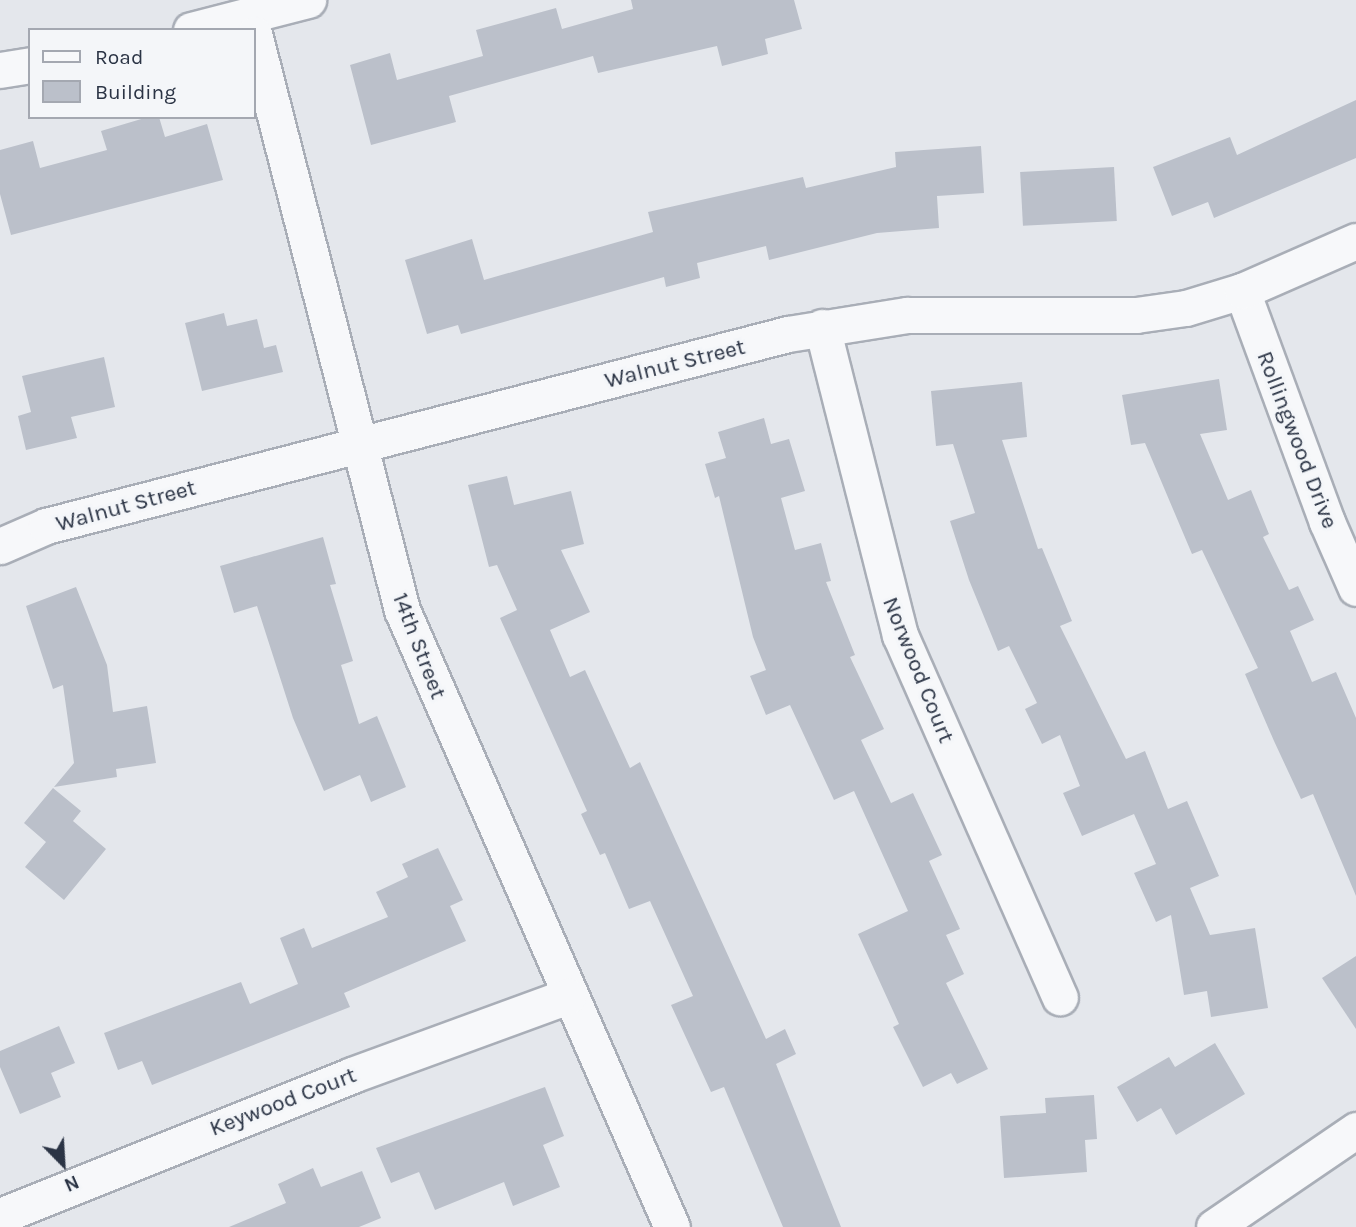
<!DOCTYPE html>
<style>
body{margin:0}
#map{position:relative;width:1356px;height:1227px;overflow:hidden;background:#e4e7ec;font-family:Karla,sans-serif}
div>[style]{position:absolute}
.building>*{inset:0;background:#bbc0ca;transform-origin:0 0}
.roads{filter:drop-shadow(2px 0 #a9aeb7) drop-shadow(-2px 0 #a9aeb7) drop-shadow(0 2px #a9aeb7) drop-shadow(0 -2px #a9aeb7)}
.minor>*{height:35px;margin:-17.5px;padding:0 17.5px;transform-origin:17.5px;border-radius:17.5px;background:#f7f8fa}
span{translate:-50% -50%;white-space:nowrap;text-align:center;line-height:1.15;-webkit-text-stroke:6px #f4f6f9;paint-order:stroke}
.street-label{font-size:23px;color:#2b3445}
.legend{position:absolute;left:28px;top:28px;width:228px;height:91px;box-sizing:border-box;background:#f4f6f9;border:2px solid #a4a8b1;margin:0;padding:9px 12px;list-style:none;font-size:21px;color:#2b3445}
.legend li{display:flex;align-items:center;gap:14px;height:35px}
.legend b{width:35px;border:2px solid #a4a8b1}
.north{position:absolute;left:28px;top:1129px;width:70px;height:70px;-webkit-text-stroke:5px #f4f6f9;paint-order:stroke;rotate:156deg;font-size:19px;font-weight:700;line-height:28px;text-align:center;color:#2b3445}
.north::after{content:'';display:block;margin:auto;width:24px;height:32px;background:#2b3445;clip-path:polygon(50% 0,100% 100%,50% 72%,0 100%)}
</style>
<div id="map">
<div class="building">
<i style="clip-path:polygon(631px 0,794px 0,802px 29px,765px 39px,768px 54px,722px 66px,717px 46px,598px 73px,593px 56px,449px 96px,456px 122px,371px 145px,350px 65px,390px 53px,397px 80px,483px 56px,476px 30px,556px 8px,562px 29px,633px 9px)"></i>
<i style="clip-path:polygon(1356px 100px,1356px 158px,1214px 218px,1208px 202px,1172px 216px,1153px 167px,1230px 137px,1237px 155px)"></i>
<i style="clip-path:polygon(148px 117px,159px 117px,165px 137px,207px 124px,223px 180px,11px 235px,0 194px,0 150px,33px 141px,40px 168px,107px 150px,101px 131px)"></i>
<i style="clip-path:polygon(981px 146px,984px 193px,937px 196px,939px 228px,877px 233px,769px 260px,766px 246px,697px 263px,700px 278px,666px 287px,664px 277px,461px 334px,458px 325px,427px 334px,405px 260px,472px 239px,484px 280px,653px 232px,648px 212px,803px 177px,806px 188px,896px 167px,895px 152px)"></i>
<i style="left:1114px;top:167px;width:54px;height:94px;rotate:87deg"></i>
<i style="clip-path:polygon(224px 313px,227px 326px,257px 319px,264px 348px,276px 345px,283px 372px,202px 391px,185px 323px)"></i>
<i style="clip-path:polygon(104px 357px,115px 407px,71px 417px,77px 438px,26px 450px,18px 416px,31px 412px,22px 376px)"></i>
<i style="clip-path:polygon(1219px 379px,1227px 430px,1200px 434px,1228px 500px,1251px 490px,1269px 534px,1263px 537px,1289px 590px,1298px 586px,1314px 620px,1290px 631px,1312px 682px,1336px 672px,1356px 718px,1356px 896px,1313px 794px,1301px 799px,1274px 741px,1245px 674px,1258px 668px,1202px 550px,1192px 554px,1145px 443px,1131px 445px,1122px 395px)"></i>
<i style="clip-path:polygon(1022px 382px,1027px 437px,1002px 440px,1038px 549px,1042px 548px,1072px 621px,1060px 626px,1126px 759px,1145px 751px,1168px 809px,1187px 801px,1219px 876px,1190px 888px,1210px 935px,1255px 928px,1268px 1008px,1211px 1017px,1207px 991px,1184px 995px,1171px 915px,1156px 922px,1134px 873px,1156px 864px,1134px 814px,1082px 836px,1063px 793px,1080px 786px,1060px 735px,1042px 744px,1025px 709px,1037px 703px,1009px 646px,998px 651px,969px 580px,950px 521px,975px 513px,953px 444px,936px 446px,931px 391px)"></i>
<i style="clip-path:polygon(764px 418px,771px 444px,789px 439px,805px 491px,781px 498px,795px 550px,821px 543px,831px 581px,826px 582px,855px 655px,850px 657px,884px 729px,861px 740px,891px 803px,913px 793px,942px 855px,929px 861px,960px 929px,946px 935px,964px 974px,946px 983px,988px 1069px,957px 1084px,951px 1073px,923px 1087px,893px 1027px,899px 1024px,858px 934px,908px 911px,854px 791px,834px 800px,790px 705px,766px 715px,750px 676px,766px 670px,753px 637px,719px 496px,715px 498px,705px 464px,726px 458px,718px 432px)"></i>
<i style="clip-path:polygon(507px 476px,514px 505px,571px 491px,584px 544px,561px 550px,590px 612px,550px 630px,570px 677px,585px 670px,630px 768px,640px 762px,766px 1039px,785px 1029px,796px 1054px,776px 1064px,841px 1227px,783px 1227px,724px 1087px,711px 1092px,671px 1005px,693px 996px,650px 901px,629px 909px,605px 853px,600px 855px,581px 814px,587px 811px,500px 618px,517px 610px,497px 565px,489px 567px,468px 485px)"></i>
<i style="clip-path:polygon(323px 537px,336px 584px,330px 585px,353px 661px,341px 665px,359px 724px,377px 716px,406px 787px,371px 802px,360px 775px,324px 791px,293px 718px,257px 606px,234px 613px,220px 566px)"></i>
<i style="clip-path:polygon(76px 587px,107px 665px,113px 712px,147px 706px,156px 763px,116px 769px,117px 777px,54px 787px,74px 763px,63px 685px,53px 689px,26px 606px)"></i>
<i style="clip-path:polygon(53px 788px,81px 811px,73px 821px,106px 849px,64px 900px,25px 867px,46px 842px,24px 823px)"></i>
<i style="clip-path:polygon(438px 848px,463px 900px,450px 906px,466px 941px,344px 993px,350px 1007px,152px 1085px,142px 1061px,118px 1070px,104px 1033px,241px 982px,250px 1004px,298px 984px,280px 938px,304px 928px,312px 948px,388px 917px,376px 892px,408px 877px,402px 864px)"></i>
<i style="clip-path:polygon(1356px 956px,1356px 1029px,1322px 978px)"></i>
<i style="clip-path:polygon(59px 1026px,75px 1063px,51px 1073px,61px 1097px,20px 1114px,0 1067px,0 1051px)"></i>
<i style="clip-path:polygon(1215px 1043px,1245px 1094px,1176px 1135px,1161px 1108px,1137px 1122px,1117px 1087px,1169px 1057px,1175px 1067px)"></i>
<i style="clip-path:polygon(545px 1087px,564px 1136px,543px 1145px,560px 1187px,513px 1206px,504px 1182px,435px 1210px,419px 1172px,391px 1183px,376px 1148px)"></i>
<i style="clip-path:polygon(1094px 1095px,1097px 1139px,1085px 1140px,1087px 1172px,1004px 1178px,1000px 1116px,1046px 1113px,1045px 1098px)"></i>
<i style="clip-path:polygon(313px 1168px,321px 1187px,362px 1171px,381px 1218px,359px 1227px,229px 1227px,286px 1203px,278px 1184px)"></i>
</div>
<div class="roads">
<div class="minor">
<i style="left:191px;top:30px;width:121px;rotate:-14.4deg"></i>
<i style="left:254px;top:34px;width:595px;rotate:75.59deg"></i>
<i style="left:402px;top:610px;width:673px;rotate:66.37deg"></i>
<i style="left:0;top:70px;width:30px;rotate:-9deg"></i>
<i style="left:1242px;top:291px;width:246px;rotate:69.8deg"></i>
<i style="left:1327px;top:522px;width:72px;rotate:66.3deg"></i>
<i style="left:822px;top:327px;width:318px;rotate:75.8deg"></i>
<i style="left:900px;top:635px;width:396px;rotate:66.2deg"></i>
<i style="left:0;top:546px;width:50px;rotate:-23.5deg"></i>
<i style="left:46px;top:526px;width:766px;rotate:-14.51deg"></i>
<i style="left:788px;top:334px;width:121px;rotate:-9.1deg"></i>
<i style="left:907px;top:315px;width:229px"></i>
<i style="left:1136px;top:315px;width:50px;rotate:-8deg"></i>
<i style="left:1186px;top:308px;width:59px;rotate:-16.9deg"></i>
<i style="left:1242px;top:291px;width:124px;rotate:-23.7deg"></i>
<i style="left:0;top:1216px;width:379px;rotate:-21.8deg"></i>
<i style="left:352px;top:1075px;width:230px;rotate:-20.1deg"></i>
<i style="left:1214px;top:1227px;width:172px;rotate:-34.3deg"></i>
</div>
</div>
<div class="street-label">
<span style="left:675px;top:364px;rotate:-14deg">Walnut Street</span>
<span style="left:1297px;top:440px;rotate:69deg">Rollingwood Drive</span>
<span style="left:126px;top:506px;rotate:-15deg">Walnut Street</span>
<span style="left:419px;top:646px;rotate:69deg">14th Street</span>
<span style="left:918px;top:670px;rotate:68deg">Norwood Court</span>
<span style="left:283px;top:1102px;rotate:-21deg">Keywood Court</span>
</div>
<ul class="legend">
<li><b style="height:9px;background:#f7f8fa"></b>Road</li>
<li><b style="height:19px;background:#bbc0ca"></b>Building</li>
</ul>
<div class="north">N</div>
</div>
